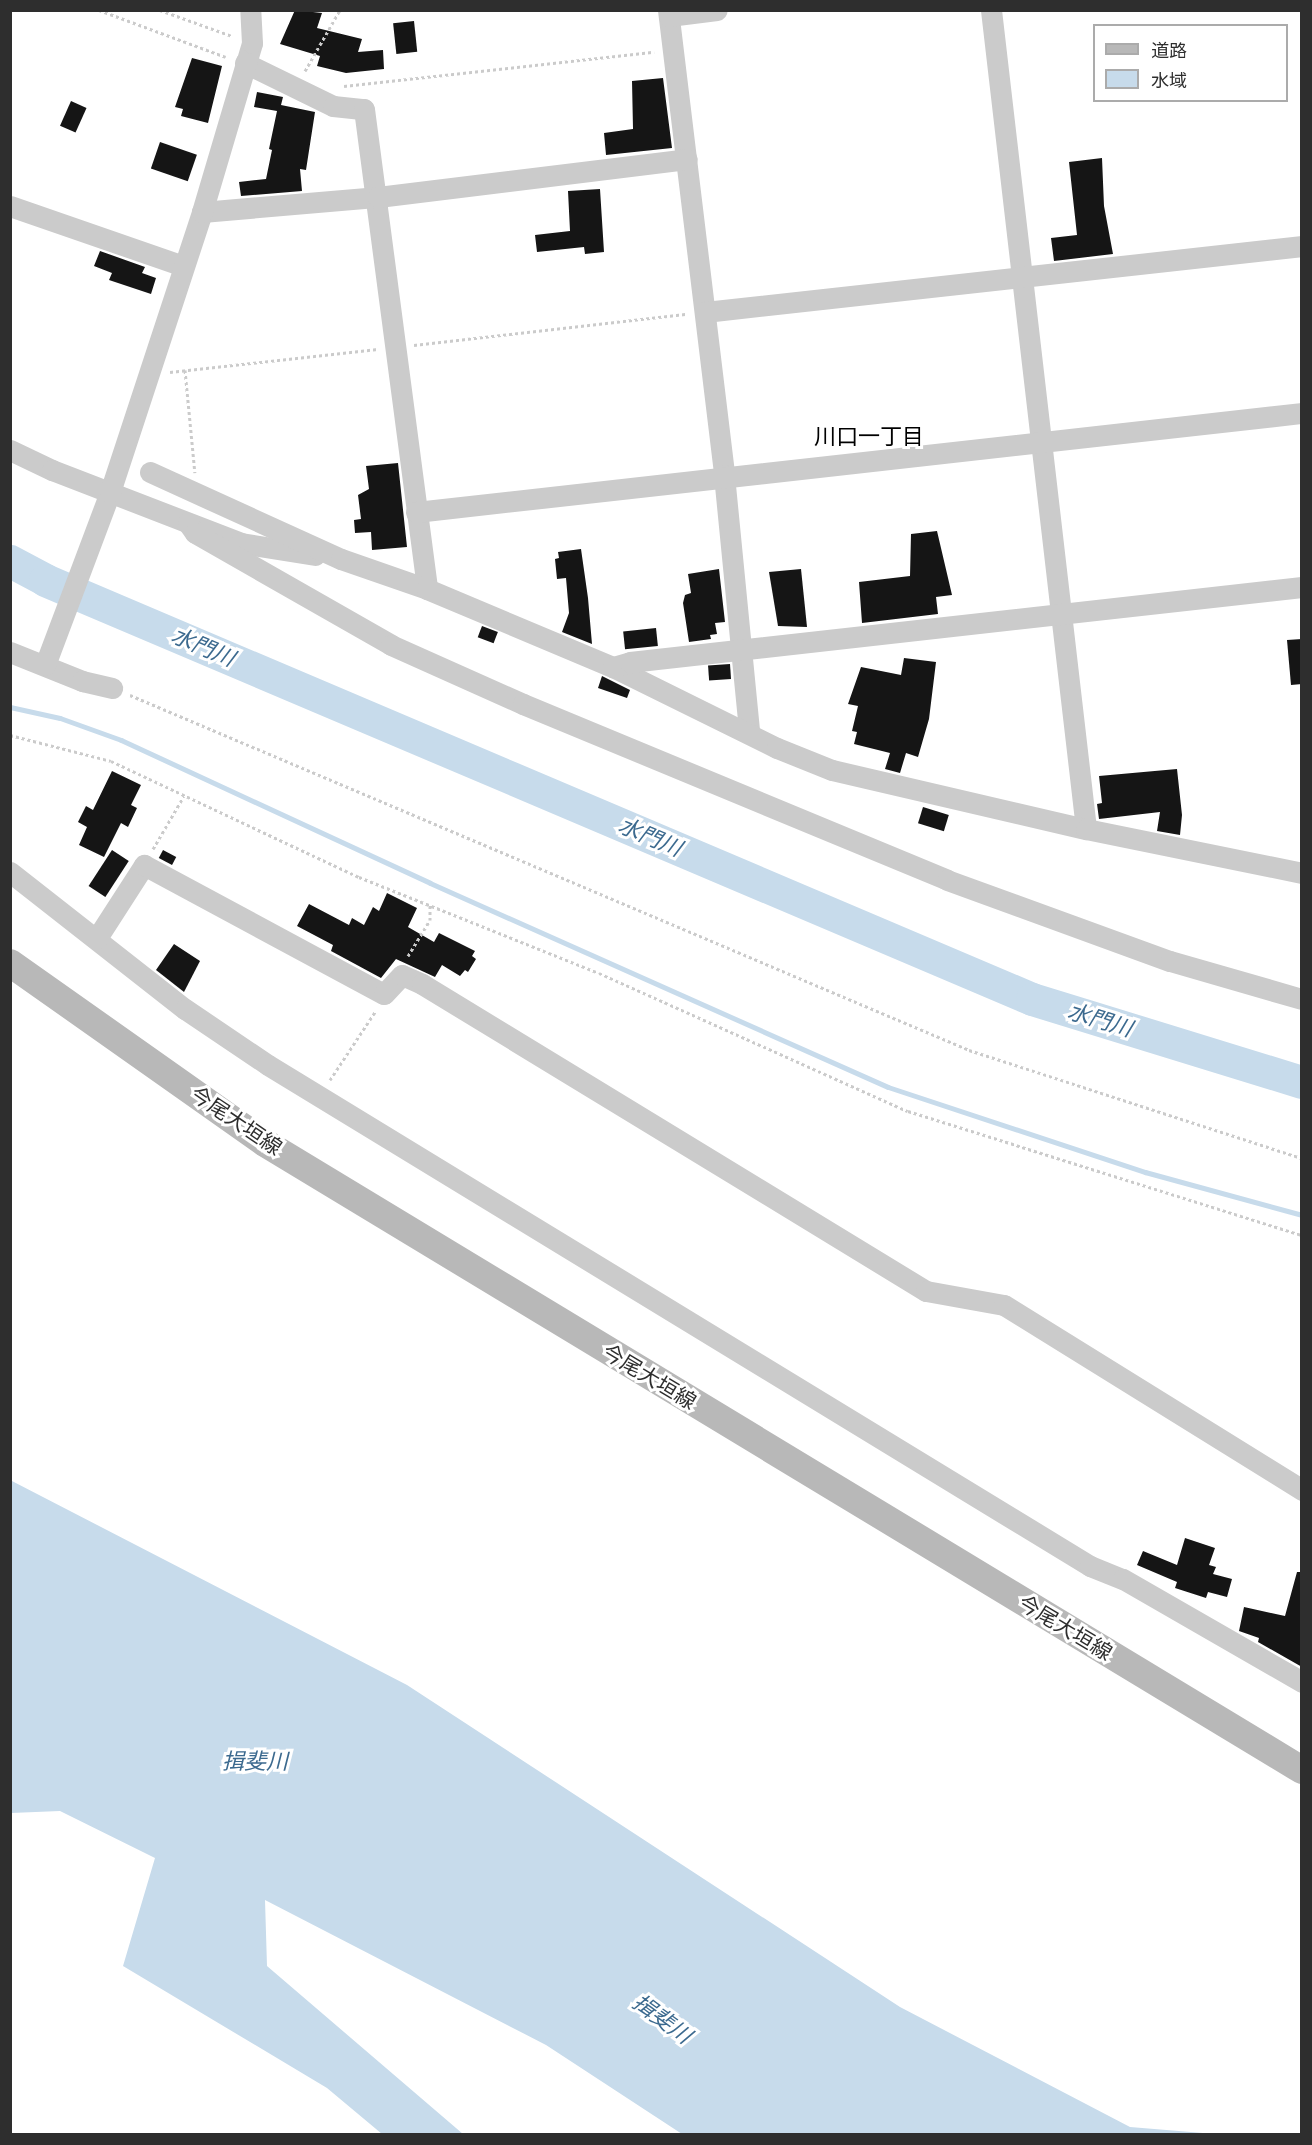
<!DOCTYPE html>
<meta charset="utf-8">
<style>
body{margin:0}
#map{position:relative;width:1312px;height:2145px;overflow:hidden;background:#fff;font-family:Montserrat,"Noto Sans JP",sans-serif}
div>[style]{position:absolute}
.water>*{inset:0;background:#c7dbeb}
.stream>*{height:5px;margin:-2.5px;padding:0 2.5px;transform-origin:2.5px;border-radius:2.5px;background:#c7dbeb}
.river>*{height:33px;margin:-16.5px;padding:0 16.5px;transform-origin:16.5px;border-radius:16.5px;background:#c7dbeb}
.building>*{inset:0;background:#151515;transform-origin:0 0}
.path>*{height:3px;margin-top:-1.5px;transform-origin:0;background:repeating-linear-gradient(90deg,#cbcbcb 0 3px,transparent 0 6px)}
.street>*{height:21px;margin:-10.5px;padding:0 10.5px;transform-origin:10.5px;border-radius:10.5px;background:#cbcbcb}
.secondary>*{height:28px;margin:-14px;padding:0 14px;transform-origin:14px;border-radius:14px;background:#b8b8b8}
span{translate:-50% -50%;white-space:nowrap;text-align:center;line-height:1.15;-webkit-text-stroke:6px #fff;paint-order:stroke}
.street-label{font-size:21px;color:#2e2e2e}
.neighbourhood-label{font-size:22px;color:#000}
.water-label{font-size:22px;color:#3c6a8f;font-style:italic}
.frame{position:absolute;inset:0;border:12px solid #2e2e2e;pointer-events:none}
.legend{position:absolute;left:1093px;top:24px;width:195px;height:78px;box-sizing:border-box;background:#fff;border:2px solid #ababab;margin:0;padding:8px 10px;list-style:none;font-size:18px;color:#2e2e2e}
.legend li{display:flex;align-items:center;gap:12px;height:30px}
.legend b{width:30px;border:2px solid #ababab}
</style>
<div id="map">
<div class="water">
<i style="clip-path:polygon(10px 1480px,407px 1685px,900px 2007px,1130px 2127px,1215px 2134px,682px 2134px,546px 2045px,265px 1900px,267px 1966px,463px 2134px,382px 2134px,327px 2088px,123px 1966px,155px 1858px,60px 1811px,11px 1813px)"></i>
</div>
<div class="stream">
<i style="left:10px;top:707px;width:51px;rotate:12.4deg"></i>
<i style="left:60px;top:718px;width:65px;rotate:19.8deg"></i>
<i style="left:121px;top:740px;width:340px;rotate:24.8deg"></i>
<i style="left:430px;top:883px;width:501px;rotate:24.01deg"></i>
<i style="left:888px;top:1087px;width:271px;rotate:18.3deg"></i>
<i style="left:1145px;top:1172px;width:163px;rotate:15.3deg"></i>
</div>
<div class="river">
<i style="left:10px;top:561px;width:40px;rotate:28deg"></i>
<i style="left:45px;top:580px;width:1072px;rotate:23deg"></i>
<i style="left:1032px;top:999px;width:282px;rotate:17.1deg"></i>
</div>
<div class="building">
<i style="clip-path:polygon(295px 10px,322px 13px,317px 28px,362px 39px,358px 52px,383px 50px,384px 69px,346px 73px,317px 66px,320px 56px,280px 44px)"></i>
<i style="left:414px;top:21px;width:31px;height:21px;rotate:84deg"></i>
<i style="clip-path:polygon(192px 58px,222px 66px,208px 123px,181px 116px,183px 109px,175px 107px)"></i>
<i style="clip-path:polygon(663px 78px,672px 148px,606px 155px,604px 133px,633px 129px,632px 81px)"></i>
<i style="clip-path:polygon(257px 92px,283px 97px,281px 105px,315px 112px,306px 170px,300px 169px,302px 191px,241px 196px,239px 182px,266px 179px,272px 150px,269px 149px,277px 111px,254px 107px)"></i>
<i style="left:71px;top:101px;width:17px;height:27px;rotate:24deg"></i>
<i style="left:160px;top:142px;width:39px;height:28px;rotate:19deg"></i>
<i style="clip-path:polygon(1102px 158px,1104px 206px,1113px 254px,1054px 261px,1051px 238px,1077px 235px,1069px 162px)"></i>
<i style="clip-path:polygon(600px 189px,604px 252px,585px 254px,584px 247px,537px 252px,535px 235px,570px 231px,568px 191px)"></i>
<i style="clip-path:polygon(100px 251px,145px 267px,142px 273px,156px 278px,151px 294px,109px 280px,112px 273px,94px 266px)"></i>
<i style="clip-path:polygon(398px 463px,407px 547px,372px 550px,371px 532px,355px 533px,354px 520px,361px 519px,358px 495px,369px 489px,366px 466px)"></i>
<i style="clip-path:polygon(937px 531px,952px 595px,936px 597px,938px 614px,862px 623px,859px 582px,910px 576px,911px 534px)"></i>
<i style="clip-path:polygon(581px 549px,588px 598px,592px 644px,562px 632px,569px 613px,566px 578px,557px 579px,555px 559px,559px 558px,558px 552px)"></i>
<i style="clip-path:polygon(719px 569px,725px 622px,715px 623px,717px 634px,710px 635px,711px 639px,689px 642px,683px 603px,685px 595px,691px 593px,688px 574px)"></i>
<i style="clip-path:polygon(801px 569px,807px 627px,778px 626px,769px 572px)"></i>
<i style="left:482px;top:626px;width:17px;height:12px;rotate:21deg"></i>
<i style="left:656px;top:628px;width:18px;height:33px;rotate:84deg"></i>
<i style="clip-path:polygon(1302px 639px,1302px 684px,1291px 685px,1287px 640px)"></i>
<i style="clip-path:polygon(904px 658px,936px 662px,929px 719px,918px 757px,906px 753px,900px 773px,885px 769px,890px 753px,854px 744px,857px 732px,852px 731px,858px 706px,848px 704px,861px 667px,901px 675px)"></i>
<i style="left:730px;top:664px;width:15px;height:22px;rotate:86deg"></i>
<i style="clip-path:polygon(602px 676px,630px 690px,627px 698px,598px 688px)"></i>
<i style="clip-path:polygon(1177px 769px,1182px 815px,1180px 835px,1157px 831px,1160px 812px,1099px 819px,1097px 804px,1102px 803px,1099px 776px)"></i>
<i style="clip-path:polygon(112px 771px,141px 785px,131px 805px,137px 808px,128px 827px,121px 823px,104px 857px,79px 845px,87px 827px,78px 822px,86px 806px,93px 810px)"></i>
<i style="left:923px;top:807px;width:27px;height:17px;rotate:17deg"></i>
<i style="left:112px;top:850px;width:20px;height:43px;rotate:33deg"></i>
<i style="left:163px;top:850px;width:15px;height:9px;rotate:28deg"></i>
<i style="clip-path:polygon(387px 893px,417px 908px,408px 927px,434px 942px,439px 933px,475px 951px,472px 956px,476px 959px,468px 972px,465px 970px,460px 976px,442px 965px,435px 977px,396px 959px,381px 978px,331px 951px,333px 945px,297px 926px,309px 904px,349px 925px,352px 918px,364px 925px,373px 907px,379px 911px)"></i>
<i style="clip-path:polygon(174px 944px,200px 961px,184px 992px,156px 970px)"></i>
<i style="clip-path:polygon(1185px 1538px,1215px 1548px,1209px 1565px,1216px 1567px,1213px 1574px,1232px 1579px,1227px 1597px,1208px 1592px,1206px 1598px,1175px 1588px,1177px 1582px,1137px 1565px,1143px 1551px,1177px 1565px)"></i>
<i style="clip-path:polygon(1297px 1572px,1302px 1572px,1302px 1667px,1258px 1642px,1259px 1638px,1239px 1631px,1244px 1607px,1285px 1616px)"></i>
</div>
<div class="path">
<i style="left:99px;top:10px;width:135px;rotate:20.3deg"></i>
<i style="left:160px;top:10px;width:77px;rotate:19.9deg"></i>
<i style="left:305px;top:71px;width:70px;rotate:-60.2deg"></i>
<i style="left:344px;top:86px;width:312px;rotate:-6.3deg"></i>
<i style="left:414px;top:345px;width:273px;rotate:-6.5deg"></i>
<i style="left:185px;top:370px;width:103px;rotate:84.5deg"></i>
<i style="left:170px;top:372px;width:209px;rotate:-6.3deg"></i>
<i style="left:130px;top:695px;width:911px;rotate:22.93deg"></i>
<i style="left:969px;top:1050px;width:350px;rotate:18deg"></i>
<i style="left:10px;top:735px;width:104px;rotate:14.4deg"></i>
<i style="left:111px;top:761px;width:274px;rotate:25.1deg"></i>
<i style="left:359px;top:877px;width:258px;rotate:21.8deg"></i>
<i style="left:599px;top:973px;width:338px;rotate:24.1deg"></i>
<i style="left:908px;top:1111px;width:413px;rotate:17.5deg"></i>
<i style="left:153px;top:849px;width:61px;rotate:-59.7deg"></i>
<i style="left:408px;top:956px;width:42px;rotate:-58.6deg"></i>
<i style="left:430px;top:920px;width:16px;rotate:-90deg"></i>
<i style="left:330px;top:1080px;width:82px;rotate:-56.5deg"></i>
</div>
<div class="street">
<i style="left:668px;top:10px;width:468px;rotate:83.1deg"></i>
<i style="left:724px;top:475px;width:258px;rotate:84.4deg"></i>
<i style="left:991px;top:10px;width:824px;rotate:83.38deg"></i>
<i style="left:669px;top:16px;width:48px;rotate:-7.1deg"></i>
<i style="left:245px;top:63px;width:98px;rotate:26deg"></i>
<i style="left:333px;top:106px;width:31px;rotate:6deg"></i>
<i style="left:364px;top:109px;width:484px;rotate:82.5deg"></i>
<i style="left:10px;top:206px;width:183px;rotate:19.1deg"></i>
<i style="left:202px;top:212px;width:177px;rotate:-4.9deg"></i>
<i style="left:378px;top:197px;width:311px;rotate:-7deg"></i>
<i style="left:705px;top:312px;width:601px;rotate:-6.31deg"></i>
<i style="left:10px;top:450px;width:47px;rotate:25.5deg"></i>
<i style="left:52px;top:470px;width:203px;rotate:21.1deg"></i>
<i style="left:241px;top:543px;width:75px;rotate:9.2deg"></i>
<i style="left:150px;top:472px;width:210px;rotate:24.5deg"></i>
<i style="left:341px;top:559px;width:91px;rotate:19.2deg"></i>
<i style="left:427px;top:589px;width:202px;rotate:22.8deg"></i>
<i style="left:613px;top:667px;width:183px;rotate:26.3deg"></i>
<i style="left:777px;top:748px;width:59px;rotate:21.8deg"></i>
<i style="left:832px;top:770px;width:261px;rotate:13.1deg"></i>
<i style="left:1086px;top:829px;width:220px;rotate:11.5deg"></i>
<i style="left:416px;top:512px;width:892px;rotate:-6.38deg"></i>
<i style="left:188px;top:523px;width:12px;rotate:55deg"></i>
<i style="left:195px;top:533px;width:226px;rotate:29.7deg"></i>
<i style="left:391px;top:645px;width:145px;rotate:24.1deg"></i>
<i style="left:523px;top:704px;width:459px;rotate:22.5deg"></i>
<i style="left:947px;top:880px;width:237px;rotate:20deg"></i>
<i style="left:1170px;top:961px;width:137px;rotate:16.1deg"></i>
<i style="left:10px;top:652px;width:78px;rotate:21.9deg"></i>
<i style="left:82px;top:681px;width:31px;rotate:13deg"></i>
<i style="left:45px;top:665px;width:185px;rotate:-69.4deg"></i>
<i style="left:110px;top:492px;width:295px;rotate:-71.8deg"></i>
<i style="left:202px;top:212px;width:176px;rotate:-73.5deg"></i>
<i style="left:252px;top:43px;width:33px;rotate:-93deg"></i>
<i style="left:613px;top:667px;width:18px;rotate:-16deg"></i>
<i style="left:630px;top:662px;width:676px;rotate:-6.37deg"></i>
<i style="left:10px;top:872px;width:222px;rotate:38.1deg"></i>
<i style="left:185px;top:1009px;width:100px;rotate:34deg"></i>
<i style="left:268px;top:1065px;width:963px;rotate:31.36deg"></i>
<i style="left:1090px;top:1566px;width:35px;rotate:22deg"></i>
<i style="left:1123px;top:1579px;width:207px;rotate:29.9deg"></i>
<i style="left:97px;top:938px;width:87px;rotate:-57.2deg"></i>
<i style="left:144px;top:865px;width:272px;rotate:28.3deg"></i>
<i style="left:384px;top:994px;width:26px;rotate:-47deg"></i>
<i style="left:402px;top:975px;width:22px;rotate:24deg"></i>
<i style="left:422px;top:984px;width:590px;rotate:31.35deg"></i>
<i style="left:926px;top:1291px;width:79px;rotate:10.2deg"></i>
<i style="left:1004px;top:1305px;width:351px;rotate:31.8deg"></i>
</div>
<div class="secondary">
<i style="left:10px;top:963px;width:312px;rotate:35.2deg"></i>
<i style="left:265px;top:1143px;width:1212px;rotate:31.16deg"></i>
</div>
<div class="street-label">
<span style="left:236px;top:1121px;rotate:34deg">今尾大垣線</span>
<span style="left:649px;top:1377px;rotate:31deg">今尾大垣線</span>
<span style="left:1065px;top:1628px;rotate:31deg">今尾大垣線</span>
</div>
<div class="neighbourhood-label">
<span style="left:869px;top:437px">川口一丁目</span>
</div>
<div class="water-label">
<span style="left:203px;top:647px;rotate:23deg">水門川</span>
<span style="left:650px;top:837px;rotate:23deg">水門川</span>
<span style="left:1100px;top:1020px;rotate:17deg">水門川</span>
<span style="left:255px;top:1762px">揖斐川</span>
<span style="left:662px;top:2019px;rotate:36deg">揖斐川</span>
</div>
<div class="frame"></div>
<ul class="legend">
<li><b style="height:8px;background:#b8b8b8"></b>道路</li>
<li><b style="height:16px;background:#c7dbeb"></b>水域</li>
</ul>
</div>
